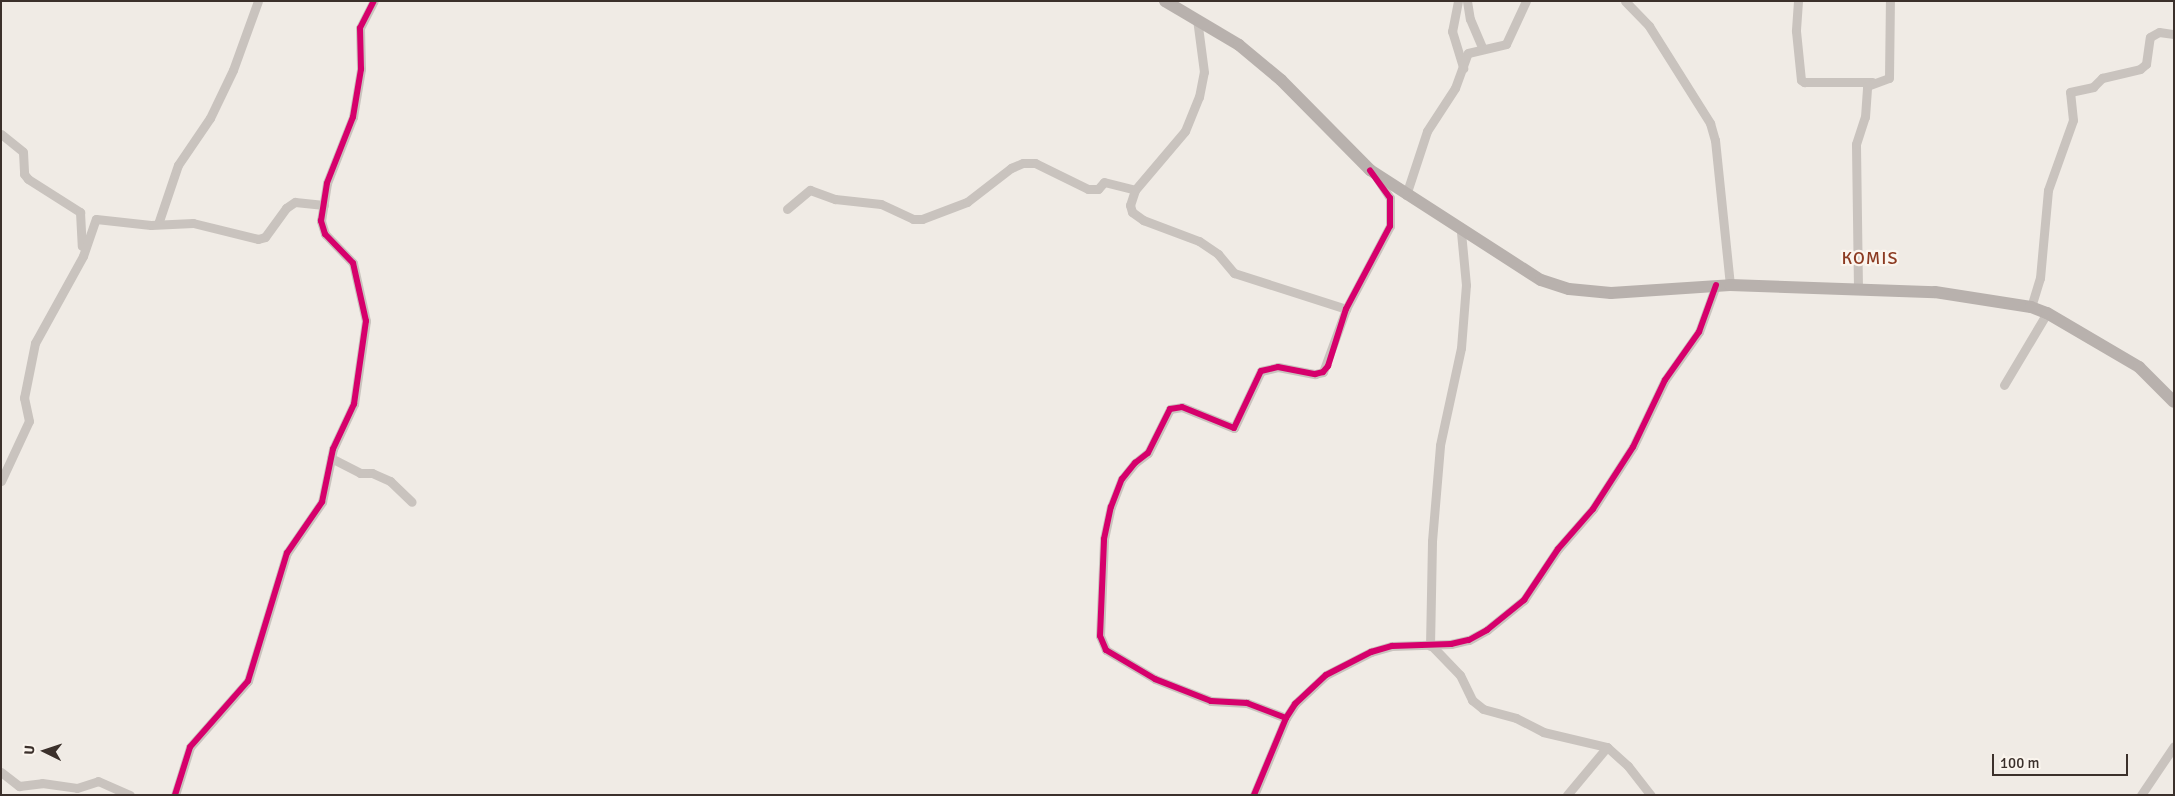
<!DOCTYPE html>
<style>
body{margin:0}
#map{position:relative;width:2175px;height:796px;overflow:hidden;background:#f0ebe5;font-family:Signika,sans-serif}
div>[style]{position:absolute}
.minor>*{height:9px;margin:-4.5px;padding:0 4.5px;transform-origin:4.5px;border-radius:4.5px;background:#c9c3be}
.primary>*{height:12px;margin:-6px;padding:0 6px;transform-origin:6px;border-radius:6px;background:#b8b1ad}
.cycleway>*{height:6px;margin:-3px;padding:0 3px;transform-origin:3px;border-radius:3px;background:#d6006c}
span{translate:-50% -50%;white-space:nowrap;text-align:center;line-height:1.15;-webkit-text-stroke:4.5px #fbf5ee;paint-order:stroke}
.quarter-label{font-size:18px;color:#8c3b22;letter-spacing:1px}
.frame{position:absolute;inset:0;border:2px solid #3b302b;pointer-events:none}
.north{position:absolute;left:20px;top:726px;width:50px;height:50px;-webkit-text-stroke:4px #fbf5ee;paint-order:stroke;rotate:274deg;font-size:14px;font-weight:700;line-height:20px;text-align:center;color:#3b302b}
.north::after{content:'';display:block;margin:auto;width:18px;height:22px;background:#3b302b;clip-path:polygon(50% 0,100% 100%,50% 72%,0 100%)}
.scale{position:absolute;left:1992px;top:754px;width:136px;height:22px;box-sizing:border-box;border:2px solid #3b302b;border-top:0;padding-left:6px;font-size:15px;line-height:18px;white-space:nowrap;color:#3b302b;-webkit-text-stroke:4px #fbf5ee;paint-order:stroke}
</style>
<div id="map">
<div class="minor">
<i style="left:1458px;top:1px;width:31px;rotate:101deg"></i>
<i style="left:1452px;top:31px;width:39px;rotate:73deg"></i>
<i style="left:1467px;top:1px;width:18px;rotate:81deg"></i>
<i style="left:1470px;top:19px;width:30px;rotate:67deg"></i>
<i style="left:1625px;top:1px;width:35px;rotate:46deg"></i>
<i style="left:1649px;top:26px;width:115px;rotate:57.8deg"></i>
<i style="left:1710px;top:123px;width:18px;rotate:74deg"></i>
<i style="left:1715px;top:140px;width:146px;rotate:84.1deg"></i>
<i style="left:1798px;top:1px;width:30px;rotate:94deg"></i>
<i style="left:1796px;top:31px;width:49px;rotate:84.2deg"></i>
<i style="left:1801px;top:80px;width:4px;rotate:34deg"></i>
<i style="left:1804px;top:82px;width:68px"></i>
<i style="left:1px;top:134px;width:28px;rotate:39deg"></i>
<i style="left:23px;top:152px;width:22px;rotate:87deg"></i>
<i style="left:24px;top:174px;width:6px;rotate:51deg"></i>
<i style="left:28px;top:179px;width:62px;rotate:32.4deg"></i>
<i style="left:80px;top:212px;width:34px;rotate:87deg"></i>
<i style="left:1135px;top:190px;width:16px;rotate:108deg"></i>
<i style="left:1130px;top:205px;width:7px;rotate:74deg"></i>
<i style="left:1132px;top:212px;width:14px;rotate:36deg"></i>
<i style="left:1143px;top:220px;width:60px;rotate:20.6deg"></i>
<i style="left:1199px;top:241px;width:23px;rotate:34deg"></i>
<i style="left:1218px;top:254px;width:25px;rotate:50deg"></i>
<i style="left:1234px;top:273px;width:118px;rotate:17.8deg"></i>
<i style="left:1406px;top:195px;width:67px;rotate:-71.8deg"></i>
<i style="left:1427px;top:131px;width:51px;rotate:-56.9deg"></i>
<i style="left:1455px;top:88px;width:37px;rotate:-70deg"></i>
<i style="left:1468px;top:53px;width:39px;rotate:-13deg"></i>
<i style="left:1506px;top:44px;width:47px;rotate:-65.1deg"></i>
<i style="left:787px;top:209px;width:30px;rotate:-40deg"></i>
<i style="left:810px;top:190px;width:27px;rotate:20deg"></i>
<i style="left:835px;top:199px;width:46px;rotate:6.2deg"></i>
<i style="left:881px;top:204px;width:35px;rotate:25deg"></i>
<i style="left:913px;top:219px;width:9px"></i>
<i style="left:922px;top:219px;width:48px;rotate:-20.7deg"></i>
<i style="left:967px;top:202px;width:56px;rotate:-37.7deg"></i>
<i style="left:1011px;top:168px;width:13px;rotate:-23deg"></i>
<i style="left:1023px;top:163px;width:12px"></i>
<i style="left:1035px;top:163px;width:59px;rotate:26.1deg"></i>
<i style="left:1088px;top:189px;width:10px"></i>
<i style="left:1098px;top:189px;width:9px;rotate:-49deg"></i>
<i style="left:1104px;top:182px;width:32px;rotate:14deg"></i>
<i style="left:1135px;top:190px;width:77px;rotate:-49.7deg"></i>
<i style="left:1185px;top:131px;width:37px;rotate:-68deg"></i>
<i style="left:1199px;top:97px;width:25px;rotate:-79deg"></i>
<i style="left:1204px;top:72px;width:53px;rotate:-97.5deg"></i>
<i style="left:158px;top:224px;width:62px;rotate:-71.3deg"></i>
<i style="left:178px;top:165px;width:57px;rotate:-55.8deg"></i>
<i style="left:210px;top:118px;width:53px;rotate:-64.4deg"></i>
<i style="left:233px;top:70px;width:73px;rotate:-70.1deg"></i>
<i style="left:1858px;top:289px;width:145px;rotate:-90.8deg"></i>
<i style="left:1856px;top:144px;width:28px;rotate:-72deg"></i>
<i style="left:1865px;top:117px;width:31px;rotate:-86deg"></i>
<i style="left:1867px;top:86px;width:23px;rotate:-20deg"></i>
<i style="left:1889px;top:78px;width:77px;rotate:-89.3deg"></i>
<i style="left:2031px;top:307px;width:30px;rotate:-73deg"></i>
<i style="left:2040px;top:278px;width:88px;rotate:-84.8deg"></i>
<i style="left:2048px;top:190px;width:74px;rotate:-70.3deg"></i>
<i style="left:2073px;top:120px;width:28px;rotate:-96deg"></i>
<i style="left:2070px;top:92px;width:24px;rotate:-12deg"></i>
<i style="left:2093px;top:87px;width:13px;rotate:-45deg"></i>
<i style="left:2102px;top:78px;width:39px;rotate:-13deg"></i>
<i style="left:2140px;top:69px;width:8px;rotate:-40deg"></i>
<i style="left:2146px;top:64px;width:27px;rotate:-82deg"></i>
<i style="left:2150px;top:37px;width:10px;rotate:-29deg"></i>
<i style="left:2159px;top:32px;width:15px;rotate:8deg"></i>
<i style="left:2004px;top:385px;width:84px;rotate:-59.2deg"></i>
<i style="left:331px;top:458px;width:33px;rotate:27deg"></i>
<i style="left:360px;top:473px;width:12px"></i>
<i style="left:372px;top:473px;width:20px;rotate:24deg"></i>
<i style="left:390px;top:481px;width:30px;rotate:44deg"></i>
<i style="left:1px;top:481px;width:66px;rotate:-65deg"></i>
<i style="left:29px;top:421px;width:24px;rotate:-102deg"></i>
<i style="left:24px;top:398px;width:56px;rotate:-78.7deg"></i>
<i style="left:35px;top:343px;width:99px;rotate:-61.1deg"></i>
<i style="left:83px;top:256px;width:39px;rotate:-71deg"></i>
<i style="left:96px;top:219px;width:55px;rotate:6.2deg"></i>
<i style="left:151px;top:225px;width:42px;rotate:-2.7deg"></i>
<i style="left:193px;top:223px;width:67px;rotate:13.8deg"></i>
<i style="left:258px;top:239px;width:7px;rotate:-16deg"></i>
<i style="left:265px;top:237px;width:36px;rotate:-54deg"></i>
<i style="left:286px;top:208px;width:11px;rotate:-34deg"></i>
<i style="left:295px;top:202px;width:29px;rotate:6deg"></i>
<i style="left:1430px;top:646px;width:105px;rotate:-88.9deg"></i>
<i style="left:1432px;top:541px;width:96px;rotate:-85.2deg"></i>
<i style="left:1440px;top:445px;width:99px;rotate:-77.8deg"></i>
<i style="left:1461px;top:348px;width:63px;rotate:-85.5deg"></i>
<i style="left:1466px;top:285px;width:53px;rotate:-95.4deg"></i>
<i style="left:1432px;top:646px;width:40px;rotate:46deg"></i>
<i style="left:1460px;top:675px;width:28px;rotate:64deg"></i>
<i style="left:1472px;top:700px;width:14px;rotate:39deg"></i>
<i style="left:1483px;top:709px;width:34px;rotate:15deg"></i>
<i style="left:1516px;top:718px;width:30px;rotate:27deg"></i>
<i style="left:1543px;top:732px;width:66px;rotate:13.2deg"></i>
<i style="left:1607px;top:747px;width:28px;rotate:42deg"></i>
<i style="left:1628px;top:766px;width:37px;rotate:52deg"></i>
<i style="left:1286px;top:718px;width:42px;rotate:-159deg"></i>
<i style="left:1247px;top:703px;width:36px;rotate:-177deg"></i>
<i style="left:1211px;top:701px;width:60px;rotate:-158.6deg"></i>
<i style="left:1155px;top:679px;width:57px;rotate:-149.4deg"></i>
<i style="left:1106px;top:650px;width:15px;rotate:-113deg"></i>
<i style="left:1100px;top:636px;width:97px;rotate:-87.6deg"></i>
<i style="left:1104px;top:539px;width:33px;rotate:-78deg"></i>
<i style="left:1111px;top:507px;width:30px;rotate:-69deg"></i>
<i style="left:1122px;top:479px;width:21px;rotate:-51deg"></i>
<i style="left:1135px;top:463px;width:16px;rotate:-38deg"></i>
<i style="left:1148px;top:453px;width:49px;rotate:-63.4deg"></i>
<i style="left:1170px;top:409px;width:12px;rotate:-9deg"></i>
<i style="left:1182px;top:407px;width:56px;rotate:22deg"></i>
<i style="left:1234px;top:428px;width:63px;rotate:-64.7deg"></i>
<i style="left:1261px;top:371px;width:17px;rotate:-13deg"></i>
<i style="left:1278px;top:367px;width:38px;rotate:11deg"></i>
<i style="left:1315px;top:374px;width:8px;rotate:-14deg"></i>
<i style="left:1323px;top:372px;width:67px;rotate:-69.9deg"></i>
<i style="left:1346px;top:309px;width:94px;rotate:-62.1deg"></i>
<i style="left:1390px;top:226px;width:28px;rotate:-90deg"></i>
<i style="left:1390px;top:198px;width:24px;rotate:-123deg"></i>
<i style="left:1px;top:772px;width:23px;rotate:38deg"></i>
<i style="left:19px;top:786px;width:23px;rotate:-7deg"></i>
<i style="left:42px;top:783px;width:35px;rotate:8deg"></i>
<i style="left:77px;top:788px;width:22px;rotate:-18deg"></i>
<i style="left:98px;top:781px;width:35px;rotate:24deg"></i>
<i style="left:175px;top:795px;width:50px;rotate:-72.6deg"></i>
<i style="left:190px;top:747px;width:88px;rotate:-48.7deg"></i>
<i style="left:248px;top:681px;width:134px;rotate:-73.1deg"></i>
<i style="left:287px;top:553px;width:62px;rotate:-55.5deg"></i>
<i style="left:322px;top:502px;width:54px;rotate:-78.3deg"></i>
<i style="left:333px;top:449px;width:50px;rotate:-65deg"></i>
<i style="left:354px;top:404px;width:84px;rotate:-81.8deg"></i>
<i style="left:366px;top:321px;width:59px;rotate:-102.6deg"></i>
<i style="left:353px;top:263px;width:40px;rotate:-134deg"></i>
<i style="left:325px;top:234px;width:14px;rotate:-107deg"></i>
<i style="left:321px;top:221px;width:38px;rotate:-81deg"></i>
<i style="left:327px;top:183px;width:71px;rotate:-68.5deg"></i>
<i style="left:353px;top:117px;width:49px;rotate:-80.5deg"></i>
<i style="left:361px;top:69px;width:41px;rotate:-91.4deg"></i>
<i style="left:360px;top:28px;width:30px;rotate:-63deg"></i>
<i style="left:1254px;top:795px;width:83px;rotate:-67.4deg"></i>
<i style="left:1286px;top:718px;width:17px;rotate:-57deg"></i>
<i style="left:1295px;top:704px;width:42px;rotate:-43.1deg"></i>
<i style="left:1326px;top:675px;width:51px;rotate:-27.1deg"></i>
<i style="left:1371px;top:652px;width:22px;rotate:-16deg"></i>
<i style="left:1392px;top:646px;width:59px;rotate:-1.9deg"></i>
<i style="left:1451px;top:644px;width:18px;rotate:-13deg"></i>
<i style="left:1469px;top:640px;width:21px;rotate:-29deg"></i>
<i style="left:1487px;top:630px;width:48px;rotate:-39deg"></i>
<i style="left:1524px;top:600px;width:61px;rotate:-56.3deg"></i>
<i style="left:1558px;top:549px;width:53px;rotate:-48.8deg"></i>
<i style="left:1593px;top:509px;width:74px;rotate:-57.2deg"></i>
<i style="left:1633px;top:447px;width:74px;rotate:-64.5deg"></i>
<i style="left:1665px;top:380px;width:59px;rotate:-54.7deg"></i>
<i style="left:1699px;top:332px;width:50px;rotate:-70.1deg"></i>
<i style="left:1567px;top:795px;width:62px;rotate:-50.2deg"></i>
<i style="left:2141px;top:795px;width:59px;rotate:-56deg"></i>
</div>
<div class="primary">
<i style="left:1165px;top:1px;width:86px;rotate:30.7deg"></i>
<i style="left:1239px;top:45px;width:55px;rotate:39.8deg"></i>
<i style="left:1281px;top:80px;width:127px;rotate:45.3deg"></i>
<i style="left:1370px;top:170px;width:203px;rotate:32.8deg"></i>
<i style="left:1541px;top:280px;width:29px;rotate:18deg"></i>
<i style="left:1569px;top:289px;width:42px;rotate:5.4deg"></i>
<i style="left:1611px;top:293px;width:119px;rotate:-3.8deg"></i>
<i style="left:1730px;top:285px;width:205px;rotate:2deg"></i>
<i style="left:1935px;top:292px;width:97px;rotate:8.9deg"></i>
<i style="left:2031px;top:307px;width:17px;rotate:21deg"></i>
<i style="left:2047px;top:313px;width:107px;rotate:30.4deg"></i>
<i style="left:2139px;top:367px;width:49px;rotate:45deg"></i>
</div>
<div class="cycleway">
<i style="left:1286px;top:718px;width:42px;rotate:-159deg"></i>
<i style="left:1247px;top:703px;width:36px;rotate:-177deg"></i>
<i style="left:1211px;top:701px;width:60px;rotate:-158.6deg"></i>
<i style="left:1155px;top:679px;width:57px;rotate:-149.4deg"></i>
<i style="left:1106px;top:650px;width:15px;rotate:-113deg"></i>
<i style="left:1100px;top:636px;width:97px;rotate:-87.6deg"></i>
<i style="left:1104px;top:539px;width:33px;rotate:-78deg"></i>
<i style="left:1111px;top:507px;width:30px;rotate:-69deg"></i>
<i style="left:1122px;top:479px;width:21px;rotate:-51deg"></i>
<i style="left:1135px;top:463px;width:16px;rotate:-38deg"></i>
<i style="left:1148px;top:453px;width:49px;rotate:-63.4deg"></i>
<i style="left:1170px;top:409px;width:12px;rotate:-9deg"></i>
<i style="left:1182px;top:407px;width:56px;rotate:22deg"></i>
<i style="left:1234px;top:428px;width:63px;rotate:-64.7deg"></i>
<i style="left:1261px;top:371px;width:17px;rotate:-13deg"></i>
<i style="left:1278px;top:367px;width:38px;rotate:11deg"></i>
<i style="left:1315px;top:374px;width:8px;rotate:-14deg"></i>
<i style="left:1323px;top:372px;width:8px;rotate:-50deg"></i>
<i style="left:1328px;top:366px;width:60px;rotate:-72.5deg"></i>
<i style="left:1346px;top:309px;width:94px;rotate:-62.1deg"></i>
<i style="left:1390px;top:226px;width:28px;rotate:-90deg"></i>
<i style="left:1390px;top:198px;width:34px;rotate:-126deg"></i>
<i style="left:175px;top:795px;width:50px;rotate:-72.6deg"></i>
<i style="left:190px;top:747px;width:88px;rotate:-48.7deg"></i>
<i style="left:248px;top:681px;width:134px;rotate:-73.1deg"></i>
<i style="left:287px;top:553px;width:62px;rotate:-55.5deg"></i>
<i style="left:322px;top:502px;width:54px;rotate:-78.3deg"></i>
<i style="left:333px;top:449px;width:50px;rotate:-65deg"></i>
<i style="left:354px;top:404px;width:84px;rotate:-81.8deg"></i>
<i style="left:366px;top:321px;width:59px;rotate:-102.6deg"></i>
<i style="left:353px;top:263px;width:40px;rotate:-134deg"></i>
<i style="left:325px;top:234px;width:14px;rotate:-107deg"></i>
<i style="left:321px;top:221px;width:38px;rotate:-81deg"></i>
<i style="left:327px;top:183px;width:71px;rotate:-68.5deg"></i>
<i style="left:353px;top:117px;width:49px;rotate:-80.5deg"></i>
<i style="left:361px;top:69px;width:41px;rotate:-91.4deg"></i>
<i style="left:360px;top:28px;width:30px;rotate:-63deg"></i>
<i style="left:1254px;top:795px;width:83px;rotate:-67.4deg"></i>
<i style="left:1286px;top:718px;width:17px;rotate:-57deg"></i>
<i style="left:1295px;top:704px;width:42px;rotate:-43.1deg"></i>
<i style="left:1326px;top:675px;width:51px;rotate:-27.1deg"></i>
<i style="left:1371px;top:652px;width:22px;rotate:-16deg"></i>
<i style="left:1392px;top:646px;width:59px;rotate:-1.9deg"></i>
<i style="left:1451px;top:644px;width:18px;rotate:-13deg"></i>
<i style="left:1469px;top:640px;width:21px;rotate:-29deg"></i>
<i style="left:1487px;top:630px;width:48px;rotate:-39deg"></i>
<i style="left:1524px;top:600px;width:61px;rotate:-56.3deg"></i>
<i style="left:1558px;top:549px;width:53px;rotate:-48.8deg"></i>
<i style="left:1593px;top:509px;width:74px;rotate:-57.2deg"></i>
<i style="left:1633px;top:447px;width:74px;rotate:-64.5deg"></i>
<i style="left:1665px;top:380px;width:59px;rotate:-54.7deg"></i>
<i style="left:1699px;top:332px;width:50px;rotate:-70.1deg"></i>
</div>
<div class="quarter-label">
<span style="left:1870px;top:258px">KOMIS</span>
</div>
<div class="frame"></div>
<div class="north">U</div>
<div class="scale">100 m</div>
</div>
